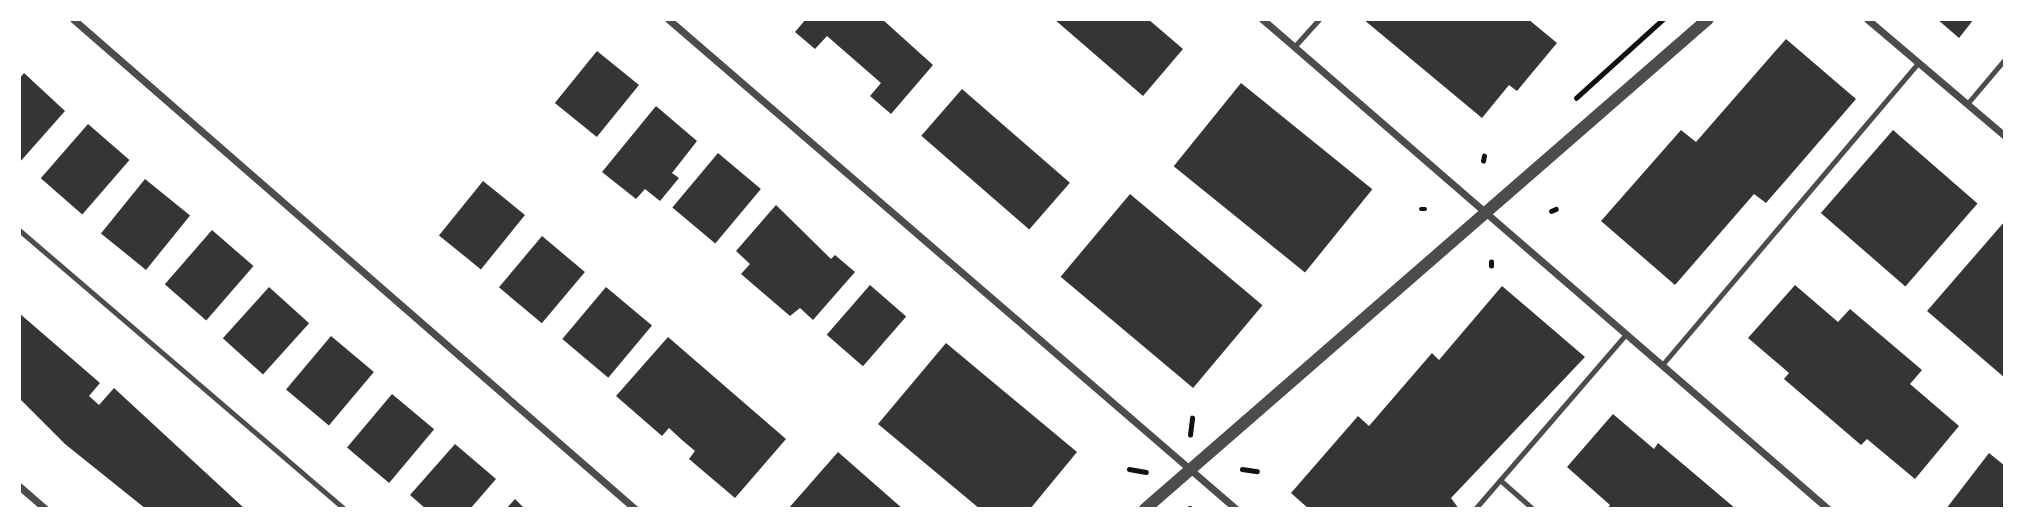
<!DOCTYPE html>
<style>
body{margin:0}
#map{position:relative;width:2024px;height:528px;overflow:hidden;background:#fff;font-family:"Roboto Condensed",sans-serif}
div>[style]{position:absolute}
.building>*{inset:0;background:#353535;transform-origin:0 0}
.path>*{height:4.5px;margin:-2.25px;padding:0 2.25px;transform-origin:2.25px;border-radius:2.25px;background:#111}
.service>*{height:5px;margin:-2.5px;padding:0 2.5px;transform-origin:2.5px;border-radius:2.5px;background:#4c4c4c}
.minor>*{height:7px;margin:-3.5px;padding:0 3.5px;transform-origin:3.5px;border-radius:3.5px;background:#4c4c4c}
.tertiary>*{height:12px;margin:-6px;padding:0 6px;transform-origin:6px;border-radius:6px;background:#4c4c4c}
span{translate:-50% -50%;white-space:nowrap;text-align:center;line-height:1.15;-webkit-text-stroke:6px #fff;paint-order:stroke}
.frame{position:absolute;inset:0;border:21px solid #fff;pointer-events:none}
</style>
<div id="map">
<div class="building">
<i style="clip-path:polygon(806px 19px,882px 19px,933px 65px,891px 114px,870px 96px,881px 83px,827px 36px,815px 49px,795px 32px)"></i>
<i style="clip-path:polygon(1054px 19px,1148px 19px,1183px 49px,1143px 96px)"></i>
<i style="clip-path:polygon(1363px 19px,1528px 19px,1557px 43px,1517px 91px,1509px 85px,1482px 118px)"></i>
<i style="clip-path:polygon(1937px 19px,1974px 19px,1959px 38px)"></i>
<i style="clip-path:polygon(1786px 39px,1856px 99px,1766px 203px,1754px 194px,1675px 285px,1601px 221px,1681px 130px,1696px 142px)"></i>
<i style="left:597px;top:51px;width:54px;height:67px;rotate:39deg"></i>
<i style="clip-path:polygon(24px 73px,65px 111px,19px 163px,19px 79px)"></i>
<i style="left:1241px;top:83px;width:169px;height:107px;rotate:39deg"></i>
<i style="left:962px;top:89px;width:143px;height:62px;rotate:41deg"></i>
<i style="clip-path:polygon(656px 106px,697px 141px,672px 173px,679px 178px,660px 201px,645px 189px,636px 199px,602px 172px)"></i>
<i style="left:88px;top:124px;width:55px;height:72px;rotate:41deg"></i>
<i style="left:1893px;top:130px;width:112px;height:110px;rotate:41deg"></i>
<i style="left:718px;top:153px;width:56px;height:71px;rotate:40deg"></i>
<i style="left:145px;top:179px;width:58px;height:70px;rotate:39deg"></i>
<i style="left:483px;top:181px;width:54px;height:70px;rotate:39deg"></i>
<i style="left:1130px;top:194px;width:173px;height:108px;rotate:40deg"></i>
<i style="clip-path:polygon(776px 205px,831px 259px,835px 255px,855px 272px,813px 320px,800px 308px,790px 316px,741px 274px,750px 264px,736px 251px)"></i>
<i style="clip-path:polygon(2005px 221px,2005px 378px,1927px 311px)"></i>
<i style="left:212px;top:230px;width:55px;height:72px;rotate:41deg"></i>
<i style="left:542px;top:236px;width:56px;height:67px;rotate:40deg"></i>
<i style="left:870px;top:285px;width:48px;height:66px;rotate:41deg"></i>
<i style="clip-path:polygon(1795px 285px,1838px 322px,1850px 309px,1922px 370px,1910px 384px,1959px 426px,1915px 479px,1867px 439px,1861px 445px,1784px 379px,1789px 373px,1748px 338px)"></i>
<i style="clip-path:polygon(1502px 286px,1585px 357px,1451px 498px,1459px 509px,1309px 509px,1291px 493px,1358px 416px,1369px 426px,1432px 353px,1439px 360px)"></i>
<i style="left:269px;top:287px;width:54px;height:69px;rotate:42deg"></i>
<i style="left:606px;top:287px;width:60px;height:68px;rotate:40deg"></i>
<i style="clip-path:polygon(19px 313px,100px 383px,89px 396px,99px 405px,114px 388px,245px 509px,146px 509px,65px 444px,19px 398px)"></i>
<i style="left:331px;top:336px;width:56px;height:70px;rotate:40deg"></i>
<i style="clip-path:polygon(668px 337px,786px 439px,735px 498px,689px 459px,695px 451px,682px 440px,669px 428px,662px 436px,616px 396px)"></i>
<i style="clip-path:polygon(946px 343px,1077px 452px,1030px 509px,980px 509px,878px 424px)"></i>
<i style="left:392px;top:394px;width:55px;height:70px;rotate:40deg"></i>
<i style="clip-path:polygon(1613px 414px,1654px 449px,1658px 443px,1736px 509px,1607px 509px,1610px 505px,1567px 467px)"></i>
<i style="clip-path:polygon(455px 444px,496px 479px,470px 509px,426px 509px,410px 495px)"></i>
<i style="clip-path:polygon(838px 452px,903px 509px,788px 509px)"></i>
<i style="clip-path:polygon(1989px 453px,2005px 466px,2005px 509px,1946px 509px)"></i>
<i style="clip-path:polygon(515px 499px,525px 509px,506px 509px)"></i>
</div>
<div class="path">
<i style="left:1576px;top:98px;width:118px;rotate:-42.2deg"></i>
<i style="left:1483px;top:161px;width:5px;rotate:-79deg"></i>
<i style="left:1421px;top:209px;width:4px"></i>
<i style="left:1551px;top:211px;width:5px;rotate:-22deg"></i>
<i style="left:1491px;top:266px;width:4px;rotate:-90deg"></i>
<i style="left:1190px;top:435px;width:17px;rotate:-83deg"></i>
<i style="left:1129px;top:469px;width:17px;rotate:10deg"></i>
<i style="left:1242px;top:469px;width:15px;rotate:8deg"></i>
<i style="left:1190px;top:508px;width:1px;rotate:90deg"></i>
</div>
<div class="service">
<i style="left:1294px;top:47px;width:38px;rotate:-48deg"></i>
<i style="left:1967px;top:104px;width:59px;rotate:-49.8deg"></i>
<i style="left:19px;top:230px;width:428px;rotate:40.6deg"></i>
<i style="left:1662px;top:365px;width:396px;rotate:-49.7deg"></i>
<i style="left:1500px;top:480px;width:44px;rotate:41.3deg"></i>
<i style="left:1475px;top:509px;width:231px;rotate:-49.2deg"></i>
</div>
<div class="minor">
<i style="left:73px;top:19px;width:746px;rotate:41.08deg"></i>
<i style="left:668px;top:19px;width:750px;rotate:40.78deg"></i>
<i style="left:1262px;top:19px;width:749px;rotate:40.88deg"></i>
<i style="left:1867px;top:19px;width:181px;rotate:40.3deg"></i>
<i style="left:19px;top:486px;width:35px;rotate:41deg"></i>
</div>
<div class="tertiary">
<i style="left:1145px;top:509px;width:746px;rotate:-41.03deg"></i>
</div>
<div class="frame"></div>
</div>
